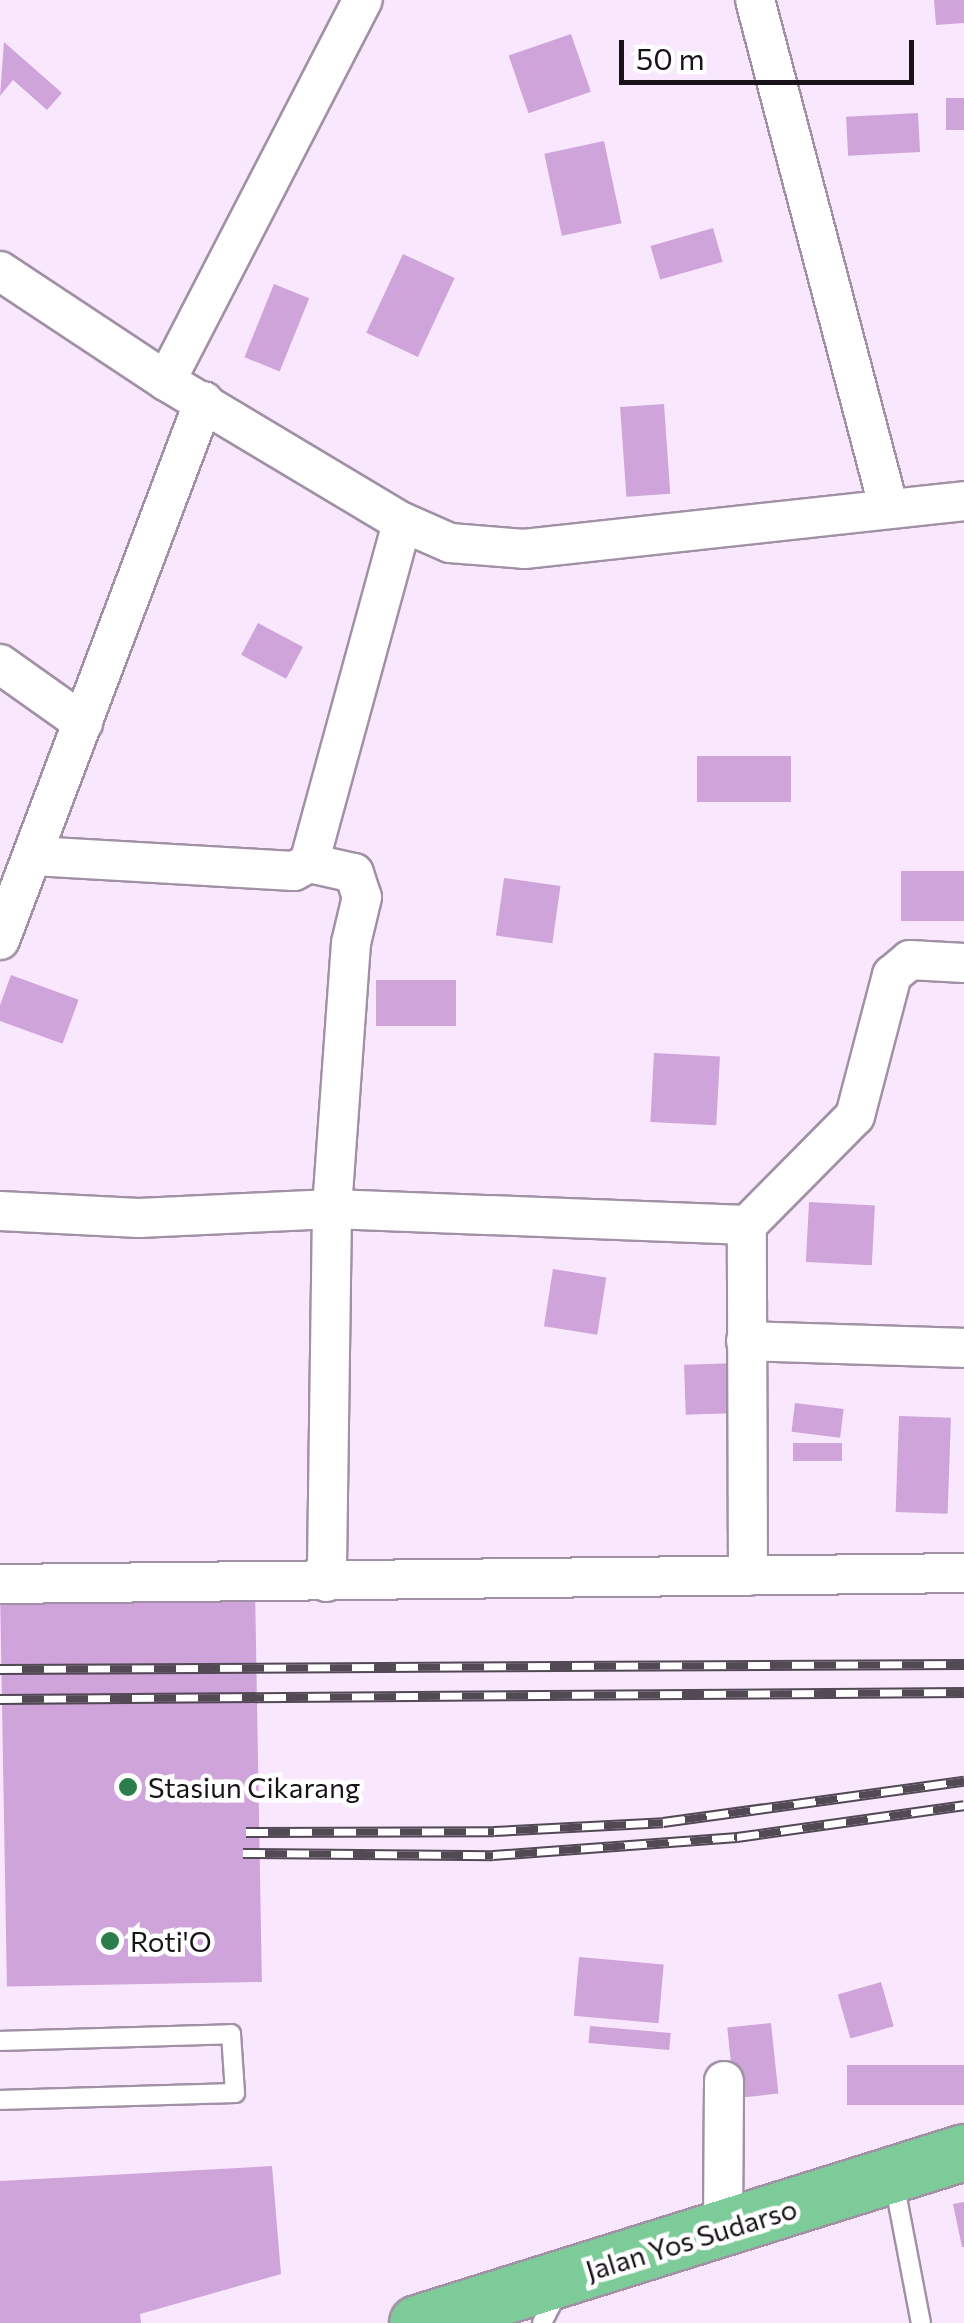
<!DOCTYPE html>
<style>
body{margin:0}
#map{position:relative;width:964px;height:2323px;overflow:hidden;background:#f9e8fd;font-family:Commissioner,sans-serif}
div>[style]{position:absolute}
.building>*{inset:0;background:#cfa4da;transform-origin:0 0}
.roads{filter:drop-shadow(2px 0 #a091a4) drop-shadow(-2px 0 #a091a4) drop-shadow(0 2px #a091a4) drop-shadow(0 -2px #a091a4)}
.service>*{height:18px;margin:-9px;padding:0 9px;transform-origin:9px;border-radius:9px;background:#fff}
.minor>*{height:38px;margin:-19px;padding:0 19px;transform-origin:19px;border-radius:19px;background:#fff}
.trunk>*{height:55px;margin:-27.5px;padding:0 27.5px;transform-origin:27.5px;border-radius:27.5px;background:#7ccb98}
.rail>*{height:11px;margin-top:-5.5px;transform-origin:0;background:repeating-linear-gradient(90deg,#fff 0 22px,#524954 0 44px);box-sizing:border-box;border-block:2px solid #524954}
.dots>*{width:28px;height:28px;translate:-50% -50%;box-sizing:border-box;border:5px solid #fff;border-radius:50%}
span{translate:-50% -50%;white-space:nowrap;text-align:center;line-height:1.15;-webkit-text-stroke:9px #fff;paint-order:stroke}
.poi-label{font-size:28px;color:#181219}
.left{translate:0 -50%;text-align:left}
.street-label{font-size:28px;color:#181219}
.scale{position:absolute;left:619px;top:40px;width:295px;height:45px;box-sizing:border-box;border:5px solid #181219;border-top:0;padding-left:12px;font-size:30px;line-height:35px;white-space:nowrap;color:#181219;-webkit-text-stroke:8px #fff;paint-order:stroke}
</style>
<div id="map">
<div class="building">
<i style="clip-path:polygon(934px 0,964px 0,964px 23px,936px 25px)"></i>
<i style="left:571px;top:34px;width:61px;height:66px;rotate:71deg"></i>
<i style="clip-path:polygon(4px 42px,62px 93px,47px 110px,13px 80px,0 96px)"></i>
<i style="left:946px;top:98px;width:18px;height:32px"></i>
<i style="left:918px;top:113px;width:39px;height:72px;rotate:87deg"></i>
<i style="left:604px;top:141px;width:84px;height:61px;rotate:78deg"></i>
<i style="left:713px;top:228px;width:35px;height:65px;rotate:74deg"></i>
<i style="left:403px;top:254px;width:57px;height:87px;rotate:25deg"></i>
<i style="left:274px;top:284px;width:38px;height:79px;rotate:22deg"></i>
<i style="left:664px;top:404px;width:90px;height:44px;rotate:86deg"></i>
<i style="left:258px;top:623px;width:51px;height:36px;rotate:28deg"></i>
<i style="left:791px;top:756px;width:46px;height:94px;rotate:90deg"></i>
<i style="left:964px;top:871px;width:50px;height:63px;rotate:90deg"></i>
<i style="left:504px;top:878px;width:57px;height:58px;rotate:8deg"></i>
<i style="left:11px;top:975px;width:72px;height:47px;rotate:20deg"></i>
<i style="left:456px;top:980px;width:46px;height:80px;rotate:90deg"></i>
<i style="left:654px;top:1053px;width:66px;height:69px;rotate:3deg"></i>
<i style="left:809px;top:1202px;width:66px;height:60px;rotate:3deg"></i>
<i style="left:553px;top:1269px;width:54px;height:58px;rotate:9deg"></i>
<i style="left:737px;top:1363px;width:50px;height:53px;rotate:88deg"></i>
<i style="left:795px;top:1403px;width:49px;height:29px;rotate:7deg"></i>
<i style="left:899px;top:1416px;width:52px;height:96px;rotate:2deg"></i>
<i style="left:842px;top:1443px;width:18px;height:49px;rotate:90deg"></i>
<i style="left:255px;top:1587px;width:395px;height:255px;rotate:89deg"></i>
<i style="left:579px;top:1957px;width:85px;height:59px;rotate:5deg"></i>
<i style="left:881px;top:1982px;width:46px;height:45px;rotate:74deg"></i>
<i style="left:771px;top:2023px;width:71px;height:44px;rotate:84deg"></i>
<i style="left:590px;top:2026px;width:81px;height:17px;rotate:5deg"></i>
<i style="left:964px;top:2065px;width:40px;height:117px;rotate:90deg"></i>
<i style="clip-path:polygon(272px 2166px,281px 2274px,140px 2314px,141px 2323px,0 2323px,0 2181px)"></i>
<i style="clip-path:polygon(964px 2202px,964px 2247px,962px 2247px,953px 2204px)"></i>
</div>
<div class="roads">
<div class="service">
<i style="left:0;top:2041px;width:231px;rotate:-1.7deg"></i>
<i style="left:231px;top:2034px;width:59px;rotate:86.1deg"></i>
<i style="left:235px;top:2093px;width:235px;rotate:178.3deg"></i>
<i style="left:894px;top:2182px;width:144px;rotate:79.2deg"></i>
<i style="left:542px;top:2323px;width:34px;rotate:-63deg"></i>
</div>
<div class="minor">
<i style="left:755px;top:0;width:526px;rotate:75.25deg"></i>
<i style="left:0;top:271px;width:199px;rotate:33.5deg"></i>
<i style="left:166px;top:381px;width:275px;rotate:30.9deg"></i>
<i style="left:402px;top:522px;width:52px;rotate:23.6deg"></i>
<i style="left:450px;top:543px;width:74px;rotate:4.6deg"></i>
<i style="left:524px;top:549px;width:443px;rotate:-6.2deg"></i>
<i style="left:166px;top:381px;width:429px;rotate:-62.7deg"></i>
<i style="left:0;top:664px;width:102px;rotate:35.4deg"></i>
<i style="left:34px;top:856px;width:260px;rotate:3.3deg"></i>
<i style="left:294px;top:871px;width:17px;rotate:-28deg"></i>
<i style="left:309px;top:863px;width:353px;rotate:-74.7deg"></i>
<i style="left:309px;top:863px;width:46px;rotate:12.5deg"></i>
<i style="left:354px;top:873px;width:25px;rotate:72deg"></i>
<i style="left:362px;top:897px;width:47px;rotate:103.4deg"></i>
<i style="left:351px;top:943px;width:267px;rotate:94.1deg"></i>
<i style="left:332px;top:1209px;width:373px;rotate:90.8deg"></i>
<i style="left:0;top:940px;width:576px;rotate:-69.27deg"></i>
<i style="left:0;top:1211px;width:139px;rotate:2.9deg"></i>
<i style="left:139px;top:1218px;width:193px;rotate:-2.7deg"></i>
<i style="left:332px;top:1209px;width:415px;rotate:2.2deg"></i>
<i style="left:746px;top:1341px;width:218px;rotate:1.8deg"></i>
<i style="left:748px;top:1576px;width:351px;rotate:-90.2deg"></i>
<i style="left:747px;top:1225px;width:153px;rotate:-45.3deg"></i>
<i style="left:855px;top:1116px;width:146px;rotate:-75.3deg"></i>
<i style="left:892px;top:975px;width:23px;rotate:-40deg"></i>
<i style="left:910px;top:960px;width:54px;rotate:3.2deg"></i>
<i style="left:0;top:1584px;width:964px;rotate:-0.65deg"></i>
<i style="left:723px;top:2228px;width:147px;rotate:-89.6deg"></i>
</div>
<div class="trunk">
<i style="left:417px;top:2323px;width:573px;rotate:-17.36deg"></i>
</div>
</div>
<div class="rail">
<i style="left:0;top:1669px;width:964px;rotate:-0.3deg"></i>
<i style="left:0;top:1699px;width:964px;rotate:-0.42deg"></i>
<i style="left:246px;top:1832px;width:248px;rotate:-0.2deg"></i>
<i style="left:494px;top:1831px;width:169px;rotate:-3deg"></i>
<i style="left:663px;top:1822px;width:304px;rotate:-7.8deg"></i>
<i style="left:243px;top:1853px;width:250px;rotate:0.5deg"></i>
<i style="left:493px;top:1855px;width:245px;rotate:-4.2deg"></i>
<i style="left:737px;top:1837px;width:229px;rotate:-8deg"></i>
</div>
<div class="dots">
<i style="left:128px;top:1787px;background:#2d7c4b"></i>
<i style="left:110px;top:1941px;background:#2d7c4b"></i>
</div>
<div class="poi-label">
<span class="left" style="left:148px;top:1787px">Stasiun Cikarang</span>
<span class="left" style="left:130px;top:1941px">Roti'O</span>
</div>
<div class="street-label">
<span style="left:691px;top:2239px;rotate:-17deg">Jalan Yos Sudarso</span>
</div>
<div class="scale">50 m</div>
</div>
